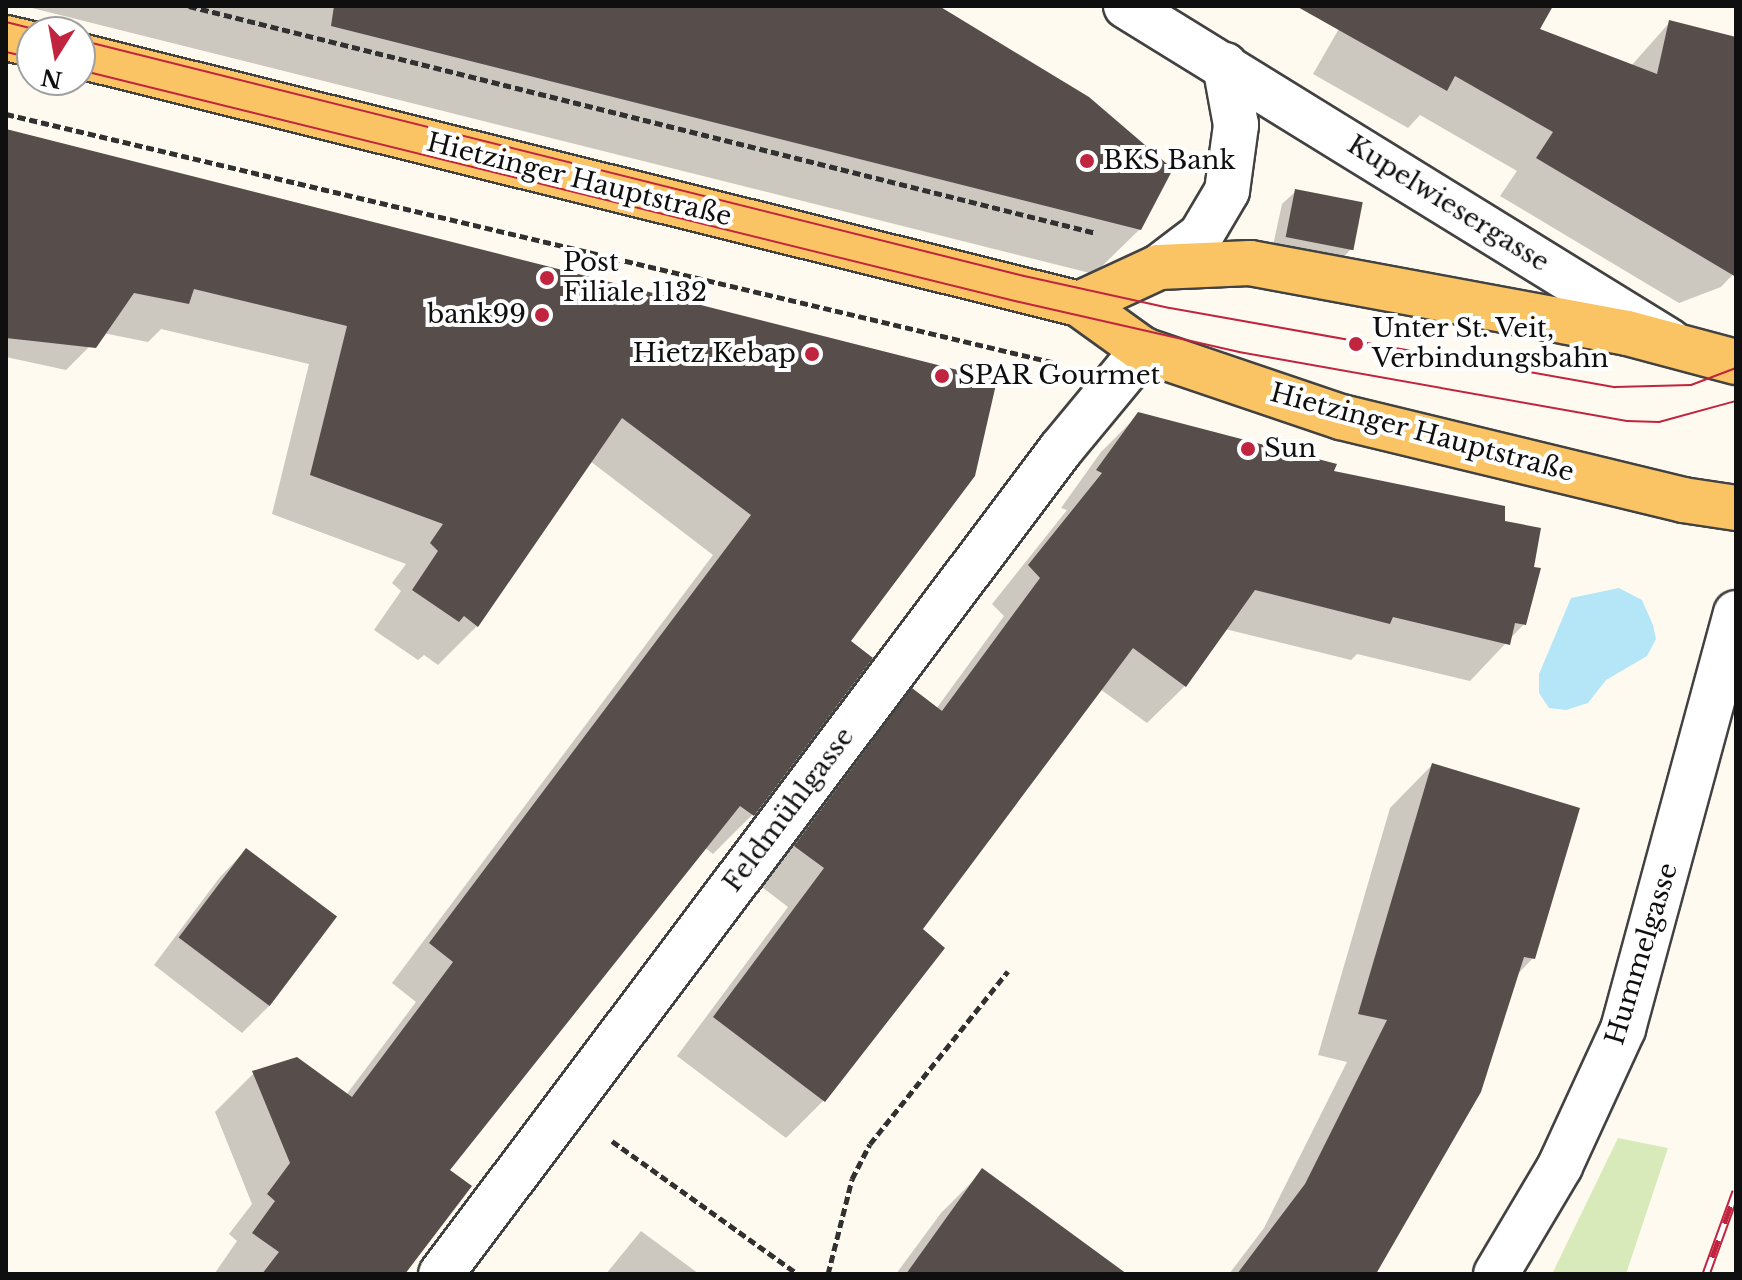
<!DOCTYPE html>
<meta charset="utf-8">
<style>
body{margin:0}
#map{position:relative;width:1742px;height:1280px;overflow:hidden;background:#fffaf0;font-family:"Libre Baskerville",serif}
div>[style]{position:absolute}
.green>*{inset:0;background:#d8eab9}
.water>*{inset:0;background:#b4e6f7}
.shadow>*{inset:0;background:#0003}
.building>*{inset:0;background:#574e4b;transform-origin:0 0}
.path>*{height:5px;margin-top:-2.5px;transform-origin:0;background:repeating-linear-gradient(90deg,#313131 0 8px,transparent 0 12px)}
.roads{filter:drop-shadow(2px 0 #424242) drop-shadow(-2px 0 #424242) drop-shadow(0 2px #424242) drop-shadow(0 -2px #424242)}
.minor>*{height:44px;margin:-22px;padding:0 22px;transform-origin:22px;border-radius:22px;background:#fff}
.major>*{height:44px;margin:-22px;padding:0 22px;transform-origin:22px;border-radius:22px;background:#fac465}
.tram>*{height:2px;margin:-1px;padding:0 1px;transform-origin:1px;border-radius:1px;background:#c1243e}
.rail>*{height:9px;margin-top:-4.5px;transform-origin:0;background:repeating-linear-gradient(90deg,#fff 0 18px,#c1243e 0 36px);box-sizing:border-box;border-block:2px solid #c1243e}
.dots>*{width:22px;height:22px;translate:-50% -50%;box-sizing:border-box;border:4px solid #fff;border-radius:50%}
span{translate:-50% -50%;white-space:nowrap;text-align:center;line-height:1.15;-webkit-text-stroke:8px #fff;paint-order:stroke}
.poi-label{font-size:26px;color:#0f0f0f}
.left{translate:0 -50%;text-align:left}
.right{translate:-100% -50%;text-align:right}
.street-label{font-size:26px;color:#0f0f0f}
.frame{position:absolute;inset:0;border:8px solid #0f0f0f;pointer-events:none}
.north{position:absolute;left:16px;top:16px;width:80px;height:80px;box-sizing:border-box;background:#fff;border:2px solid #9f9f9f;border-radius:50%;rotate:191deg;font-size:22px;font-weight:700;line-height:32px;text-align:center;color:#0f0f0f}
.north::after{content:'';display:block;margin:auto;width:28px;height:36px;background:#c1243e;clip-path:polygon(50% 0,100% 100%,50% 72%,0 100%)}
</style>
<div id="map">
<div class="green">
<i style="clip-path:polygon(1618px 1138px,1668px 1148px,1626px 1274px,1552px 1274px)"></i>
</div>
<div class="water">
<i style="clip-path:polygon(1619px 588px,1642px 600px,1653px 625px,1656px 639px,1647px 656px,1606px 680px,1588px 703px,1566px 710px,1549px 708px,1539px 693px,1539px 674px,1571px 598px)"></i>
</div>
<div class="shadow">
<i style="clip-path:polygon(24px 6px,935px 6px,1140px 229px,1094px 274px)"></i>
<i style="clip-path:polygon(1352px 6px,1551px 6px,1537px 30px,1631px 66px,1670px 22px,1736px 39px,1736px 271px,1721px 287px,1679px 303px,1500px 196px,1517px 171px,1420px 115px,1408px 128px,1313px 74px)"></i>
<i style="clip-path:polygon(6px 131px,995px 382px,848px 641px,870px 658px,752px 815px,713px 854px,704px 847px,447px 1171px,402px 1274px,215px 1273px,237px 1241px,229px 1234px,252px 1204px,215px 1112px,254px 1073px,346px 1095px,416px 1002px,392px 983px,713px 555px,590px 461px,477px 626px,438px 665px,424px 655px,418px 660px,374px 630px,401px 591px,392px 583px,406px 564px,272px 514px,309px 364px,161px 329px,148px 342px,103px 333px,66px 370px,6px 357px)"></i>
<i style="clip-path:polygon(1296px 191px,1351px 249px,1338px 263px,1272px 250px,1282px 204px)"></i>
<i style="clip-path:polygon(1139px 414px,1503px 523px,1524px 624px,1470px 681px,1357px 654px,1351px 660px,1225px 629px,1185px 686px,1147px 723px,1100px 689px,920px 929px,942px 949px,823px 1101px,786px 1138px,677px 1056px,788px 907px,758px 884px,875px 728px,913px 691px,936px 709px,1004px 616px,992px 604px,1067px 510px,1061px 508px,1101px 452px)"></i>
<i style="clip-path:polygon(1432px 765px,1533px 958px,1516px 976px,1375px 1274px,1229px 1274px,1264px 1228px,1347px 1062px,1318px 1055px,1390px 808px)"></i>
<i style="clip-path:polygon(246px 850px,269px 1006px,242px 1033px,154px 965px,220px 877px)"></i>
<i style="clip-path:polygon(983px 1171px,1124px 1274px,896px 1274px,941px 1213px)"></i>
<i style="clip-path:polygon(641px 1231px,699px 1274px,606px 1274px)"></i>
</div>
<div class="building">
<i style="clip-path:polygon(334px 6px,939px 6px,1089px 97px,1173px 169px,1141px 230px,331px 26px)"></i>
<i style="clip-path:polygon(1296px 6px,1553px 6px,1540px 29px,1657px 74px,1669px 20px,1736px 37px,1736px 277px,1536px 158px,1553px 132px,1455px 76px,1447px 91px)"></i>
<i style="clip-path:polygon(6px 129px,997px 380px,975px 476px,851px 641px,873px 658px,754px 816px,740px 806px,450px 1170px,472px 1186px,405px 1274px,262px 1274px,279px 1252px,252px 1233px,275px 1201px,267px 1194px,290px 1163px,252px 1071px,297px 1057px,352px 1097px,453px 962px,429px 943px,751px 515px,622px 418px,478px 627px,464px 616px,459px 622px,412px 590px,438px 551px,430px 543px,443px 524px,310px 475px,347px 326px,194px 289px,189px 304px,134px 293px,96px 348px,6px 338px)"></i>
<i style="left:1295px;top:189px;width:69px;height:49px;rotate:11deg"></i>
<i style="clip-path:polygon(1138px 412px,1337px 464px,1334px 471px,1505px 506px,1505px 521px,1541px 528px,1534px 567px,1541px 568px,1526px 625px,1515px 623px,1510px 645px,1393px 617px,1390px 624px,1255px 590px,1186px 687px,1133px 648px,923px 929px,945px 948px,825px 1102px,713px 1017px,824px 868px,794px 846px,912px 688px,942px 711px,1040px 578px,1028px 565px,1102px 473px,1096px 470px)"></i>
<i style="clip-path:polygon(1432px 763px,1580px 808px,1535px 959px,1524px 957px,1481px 1092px,1376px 1274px,1237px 1274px,1305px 1184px,1387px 1020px,1358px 1014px)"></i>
<i style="left:246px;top:848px;width:114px;height:112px;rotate:37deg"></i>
<i style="clip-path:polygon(982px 1168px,1127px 1274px,906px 1274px)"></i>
</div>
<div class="path">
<i style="left:189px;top:6px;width:935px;rotate:14.05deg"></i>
<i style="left:6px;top:114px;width:1083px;rotate:13.34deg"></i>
<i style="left:612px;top:1141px;width:229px;rotate:35.6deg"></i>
<i style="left:828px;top:1274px;width:98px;rotate:-75.8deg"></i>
<i style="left:852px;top:1179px;width:39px;rotate:-63deg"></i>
<i style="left:870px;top:1144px;width:221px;rotate:-51.4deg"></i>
</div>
<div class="roads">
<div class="minor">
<i style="left:1126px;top:6px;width:638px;rotate:31.67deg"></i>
<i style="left:1159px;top:267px;width:53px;rotate:-37.3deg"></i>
<i style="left:1201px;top:235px;width:51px;rotate:-59.4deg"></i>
<i style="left:1227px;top:191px;width:67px;rotate:-82.2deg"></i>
<i style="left:1236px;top:125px;width:61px;rotate:-100.4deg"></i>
<i style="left:441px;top:1274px;width:1032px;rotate:-53.07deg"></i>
<i style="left:1061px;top:449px;width:129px;rotate:-50.4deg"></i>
<i style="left:1496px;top:1274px;width:126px;rotate:-59.3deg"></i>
<i style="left:1560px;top:1166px;width:151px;rotate:-65.3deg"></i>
<i style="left:1623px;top:1029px;width:431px;rotate:-74.8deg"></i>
</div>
<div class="major">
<i style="left:6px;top:38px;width:27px;rotate:13deg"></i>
<i style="left:80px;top:56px;width:1029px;rotate:13.94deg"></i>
<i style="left:1079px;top:304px;width:79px;rotate:35.7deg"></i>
<i style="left:1143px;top:350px;width:209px;rotate:18.7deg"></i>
<i style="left:1341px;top:417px;width:352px;rotate:13.6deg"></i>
<i style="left:1683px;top:500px;width:54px;rotate:8.6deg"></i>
<i style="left:1079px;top:304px;width:88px;rotate:-24.8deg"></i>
<i style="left:1159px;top:267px;width:91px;rotate:-2.5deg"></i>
<i style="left:1250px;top:263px;width:383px;rotate:10.5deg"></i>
<i style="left:1627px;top:333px;width:113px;rotate:14.9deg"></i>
</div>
</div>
<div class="tram">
<i style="left:6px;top:22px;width:41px;rotate:14deg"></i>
<i style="left:80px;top:40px;width:973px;rotate:14.04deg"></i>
<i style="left:1024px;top:276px;width:149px;rotate:12.4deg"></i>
<i style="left:1170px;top:308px;width:452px;rotate:10.1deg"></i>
<i style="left:1615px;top:387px;width:76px;rotate:-1.5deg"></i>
<i style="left:1691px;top:385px;width:48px;rotate:-20.7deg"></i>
<i style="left:6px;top:52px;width:27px;rotate:13deg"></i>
<i style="left:80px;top:70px;width:963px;rotate:13.88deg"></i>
<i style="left:1015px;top:301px;width:230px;rotate:12.8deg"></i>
<i style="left:1239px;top:352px;width:394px;rotate:10.1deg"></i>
<i style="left:1627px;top:421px;width:32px;rotate:2deg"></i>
<i style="left:1659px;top:422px;width:80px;rotate:-15.3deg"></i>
</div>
<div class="rail">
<i style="left:1706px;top:1274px;width:88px;rotate:-70.1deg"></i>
</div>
<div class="dots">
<i style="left:1087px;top:161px;background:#c1243e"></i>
<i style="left:547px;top:278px;background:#c1243e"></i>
<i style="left:542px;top:315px;background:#c1243e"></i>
<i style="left:1356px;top:344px;background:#c1243e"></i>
<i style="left:812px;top:354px;background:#c1243e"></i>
<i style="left:942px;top:376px;background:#c1243e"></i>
<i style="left:1248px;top:449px;background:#c1243e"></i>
</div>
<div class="poi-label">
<span class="left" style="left:1103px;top:161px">BKS Bank</span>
<span class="left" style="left:563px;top:278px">Post<br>Filiale 1132</span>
<span class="right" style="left:526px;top:315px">bank99</span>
<span class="left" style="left:1372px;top:344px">Unter St. Veit,<br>Verbindungsbahn</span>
<span class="right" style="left:796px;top:354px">Hietz Kebap</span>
<span class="left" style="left:958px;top:376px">SPAR Gourmet</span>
<span class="left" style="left:1264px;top:449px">Sun</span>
</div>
<div class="street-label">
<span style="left:579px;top:180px;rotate:14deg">Hietzinger Hauptstraße</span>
<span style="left:1448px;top:204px;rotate:32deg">Kupelwiesergasse</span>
<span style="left:1422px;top:433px;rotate:15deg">Hietzinger Hauptstraße</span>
<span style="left:789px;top:810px;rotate:-53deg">Feldmühlgasse</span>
<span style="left:1642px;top:954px;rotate:-73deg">Hummelgasse</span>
</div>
<div class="frame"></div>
<div class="north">N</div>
</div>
